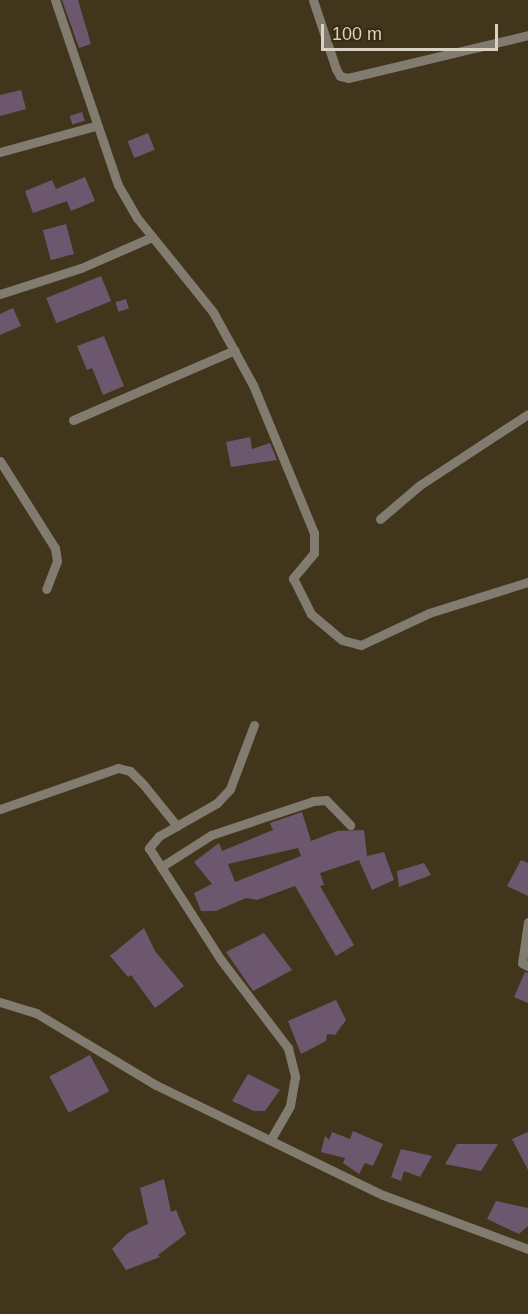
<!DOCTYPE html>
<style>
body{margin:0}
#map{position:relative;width:528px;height:1314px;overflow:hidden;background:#41361b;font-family:Helvetica,sans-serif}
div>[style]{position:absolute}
.building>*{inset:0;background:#6d576f;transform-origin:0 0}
.street>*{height:9px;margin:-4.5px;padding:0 4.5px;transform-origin:4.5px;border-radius:4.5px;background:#827c70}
span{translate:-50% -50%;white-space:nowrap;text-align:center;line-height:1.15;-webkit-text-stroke:4.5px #372b11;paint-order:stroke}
.scale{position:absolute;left:321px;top:24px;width:177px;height:27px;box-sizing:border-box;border:3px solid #d9d2c3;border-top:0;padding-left:8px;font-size:18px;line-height:21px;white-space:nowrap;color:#d9d2c3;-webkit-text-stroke:4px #372b11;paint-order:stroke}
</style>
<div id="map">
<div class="building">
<i style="clip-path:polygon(62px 0,78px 0,91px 44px,79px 48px)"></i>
<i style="clip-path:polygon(21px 90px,26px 109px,0 116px,0 95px)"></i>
<i style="left:82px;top:112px;width:9px;height:13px;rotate:72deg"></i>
<i style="left:148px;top:133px;width:18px;height:22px;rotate:68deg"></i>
<i style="clip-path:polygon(85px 177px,95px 201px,71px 211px,67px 201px,33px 213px,25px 191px,52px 180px,56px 189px)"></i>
<i style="left:66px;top:224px;width:31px;height:24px;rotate:75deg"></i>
<i style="left:101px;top:276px;width:27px;height:59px;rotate:68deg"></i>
<i style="left:126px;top:299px;width:10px;height:11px;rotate:73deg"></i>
<i style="clip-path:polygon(13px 308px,21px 326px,0 335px,0 314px)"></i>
<i style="clip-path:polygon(104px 336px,124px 386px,103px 395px,92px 368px,87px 370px,77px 346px)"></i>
<i style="clip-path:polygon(250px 437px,252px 449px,270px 443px,277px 460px,231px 467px,226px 442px)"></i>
<i style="clip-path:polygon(evenodd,302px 812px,311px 841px,337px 831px,364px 830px,367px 856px,384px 852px,394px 880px,372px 890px,359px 860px,320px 873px,324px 885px,320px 886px,354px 945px,336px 956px,295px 886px,257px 900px,246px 898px,216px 911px,201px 911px,194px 893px,212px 884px,194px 862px,219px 843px,222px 851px,273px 830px,270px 823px,302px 812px,298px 848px,301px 856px,235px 882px,228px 864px,298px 848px)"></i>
<i style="clip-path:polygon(521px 860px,528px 863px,528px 896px,507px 886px)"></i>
<i style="clip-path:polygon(424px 863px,431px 875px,399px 887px,397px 871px)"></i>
<i style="clip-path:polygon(144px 928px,155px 951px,184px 986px,155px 1008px,131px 975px,128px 977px,110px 956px)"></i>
<i style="clip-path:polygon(264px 933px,292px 970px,253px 991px,226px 952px)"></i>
<i style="clip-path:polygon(525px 972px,528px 973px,528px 1003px,514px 997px)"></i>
<i style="clip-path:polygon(336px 1000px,346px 1020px,335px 1035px,327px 1034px,326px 1041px,301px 1054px,288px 1021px)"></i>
<i style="left:90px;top:1055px;width:41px;height:46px;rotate:62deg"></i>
<i style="clip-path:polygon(248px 1074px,280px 1090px,265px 1111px,254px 1111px,232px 1101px)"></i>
<i style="clip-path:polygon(353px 1131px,383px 1144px,373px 1166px,365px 1163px,359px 1174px,343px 1163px,345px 1158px,321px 1152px,325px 1136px,329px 1140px,332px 1132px,350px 1139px)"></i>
<i style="clip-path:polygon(528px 1132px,528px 1170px,512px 1139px)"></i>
<i style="clip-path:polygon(457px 1144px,498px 1144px,481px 1171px,445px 1164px)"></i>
<i style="clip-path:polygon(401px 1149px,432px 1156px,420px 1177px,404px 1171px,401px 1181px,391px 1177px)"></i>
<i style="clip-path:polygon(164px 1179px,171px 1212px,176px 1210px,186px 1234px,158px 1255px,160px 1257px,126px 1270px,112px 1249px,128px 1233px,148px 1224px,140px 1188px)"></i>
<i style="clip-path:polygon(496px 1201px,528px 1208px,528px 1226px,519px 1234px,487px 1219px)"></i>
</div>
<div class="street">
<i style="left:55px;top:0;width:195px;rotate:71.2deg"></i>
<i style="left:118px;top:185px;width:39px;rotate:60deg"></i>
<i style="left:138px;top:219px;width:119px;rotate:51.1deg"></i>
<i style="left:213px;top:312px;width:83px;rotate:61.3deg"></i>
<i style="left:253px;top:385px;width:160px;rotate:67.6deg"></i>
<i style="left:314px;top:533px;width:20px;rotate:90deg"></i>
<i style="left:314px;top:553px;width:33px;rotate:130deg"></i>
<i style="left:293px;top:578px;width:40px;rotate:63.4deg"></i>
<i style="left:311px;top:614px;width:40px;rotate:40deg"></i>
<i style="left:342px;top:640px;width:20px;rotate:15deg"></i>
<i style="left:361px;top:645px;width:75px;rotate:-25.2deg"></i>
<i style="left:429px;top:613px;width:104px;rotate:-17.4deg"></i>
<i style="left:313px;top:0;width:73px;rotate:71.6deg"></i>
<i style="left:336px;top:69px;width:8px;rotate:60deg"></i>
<i style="left:340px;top:76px;width:8px;rotate:14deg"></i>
<i style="left:348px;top:78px;width:185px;rotate:-13.4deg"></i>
<i style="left:0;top:152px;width:98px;rotate:-15.3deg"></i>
<i style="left:0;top:294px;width:85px;rotate:-17.8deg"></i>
<i style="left:81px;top:268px;width:77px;rotate:-23.6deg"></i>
<i style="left:73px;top:420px;width:176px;rotate:-23.4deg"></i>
<i style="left:0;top:461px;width:103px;rotate:57.7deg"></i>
<i style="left:55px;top:548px;width:13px;rotate:81deg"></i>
<i style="left:57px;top:561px;width:30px;rotate:111deg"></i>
<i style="left:380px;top:519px;width:52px;rotate:-40.4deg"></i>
<i style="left:420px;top:485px;width:129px;rotate:-33.3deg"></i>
<i style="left:254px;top:725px;width:68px;rotate:110.6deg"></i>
<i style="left:230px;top:789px;width:19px;rotate:133deg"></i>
<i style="left:217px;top:803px;width:67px;rotate:150.4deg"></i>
<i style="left:159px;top:836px;width:16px;rotate:130deg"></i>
<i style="left:149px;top:848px;width:133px;rotate:57.3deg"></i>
<i style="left:221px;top:960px;width:111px;rotate:52.7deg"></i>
<i style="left:288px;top:1048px;width:30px;rotate:76deg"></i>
<i style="left:295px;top:1077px;width:29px;rotate:100deg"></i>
<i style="left:290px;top:1106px;width:38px;rotate:120deg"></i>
<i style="left:0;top:809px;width:125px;rotate:-19.2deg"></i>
<i style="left:118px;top:768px;width:12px;rotate:14deg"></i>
<i style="left:130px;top:771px;width:18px;rotate:45deg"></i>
<i style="left:143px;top:784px;width:54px;rotate:51deg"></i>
<i style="left:161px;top:867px;width:59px;rotate:-32.6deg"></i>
<i style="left:211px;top:835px;width:108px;rotate:-18.4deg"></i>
<i style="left:313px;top:801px;width:13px;rotate:-4deg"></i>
<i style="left:326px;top:800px;width:35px;rotate:46deg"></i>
<i style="left:528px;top:922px;width:41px;rotate:98.3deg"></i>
<i style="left:522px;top:963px;width:7px;rotate:27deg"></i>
<i style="left:0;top:1002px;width:38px;rotate:17deg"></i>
<i style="left:36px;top:1013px;width:140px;rotate:31deg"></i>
<i style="left:156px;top:1085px;width:252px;rotate:25.9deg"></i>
<i style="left:383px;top:1195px;width:155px;rotate:20.4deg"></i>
</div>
<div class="scale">100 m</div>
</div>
